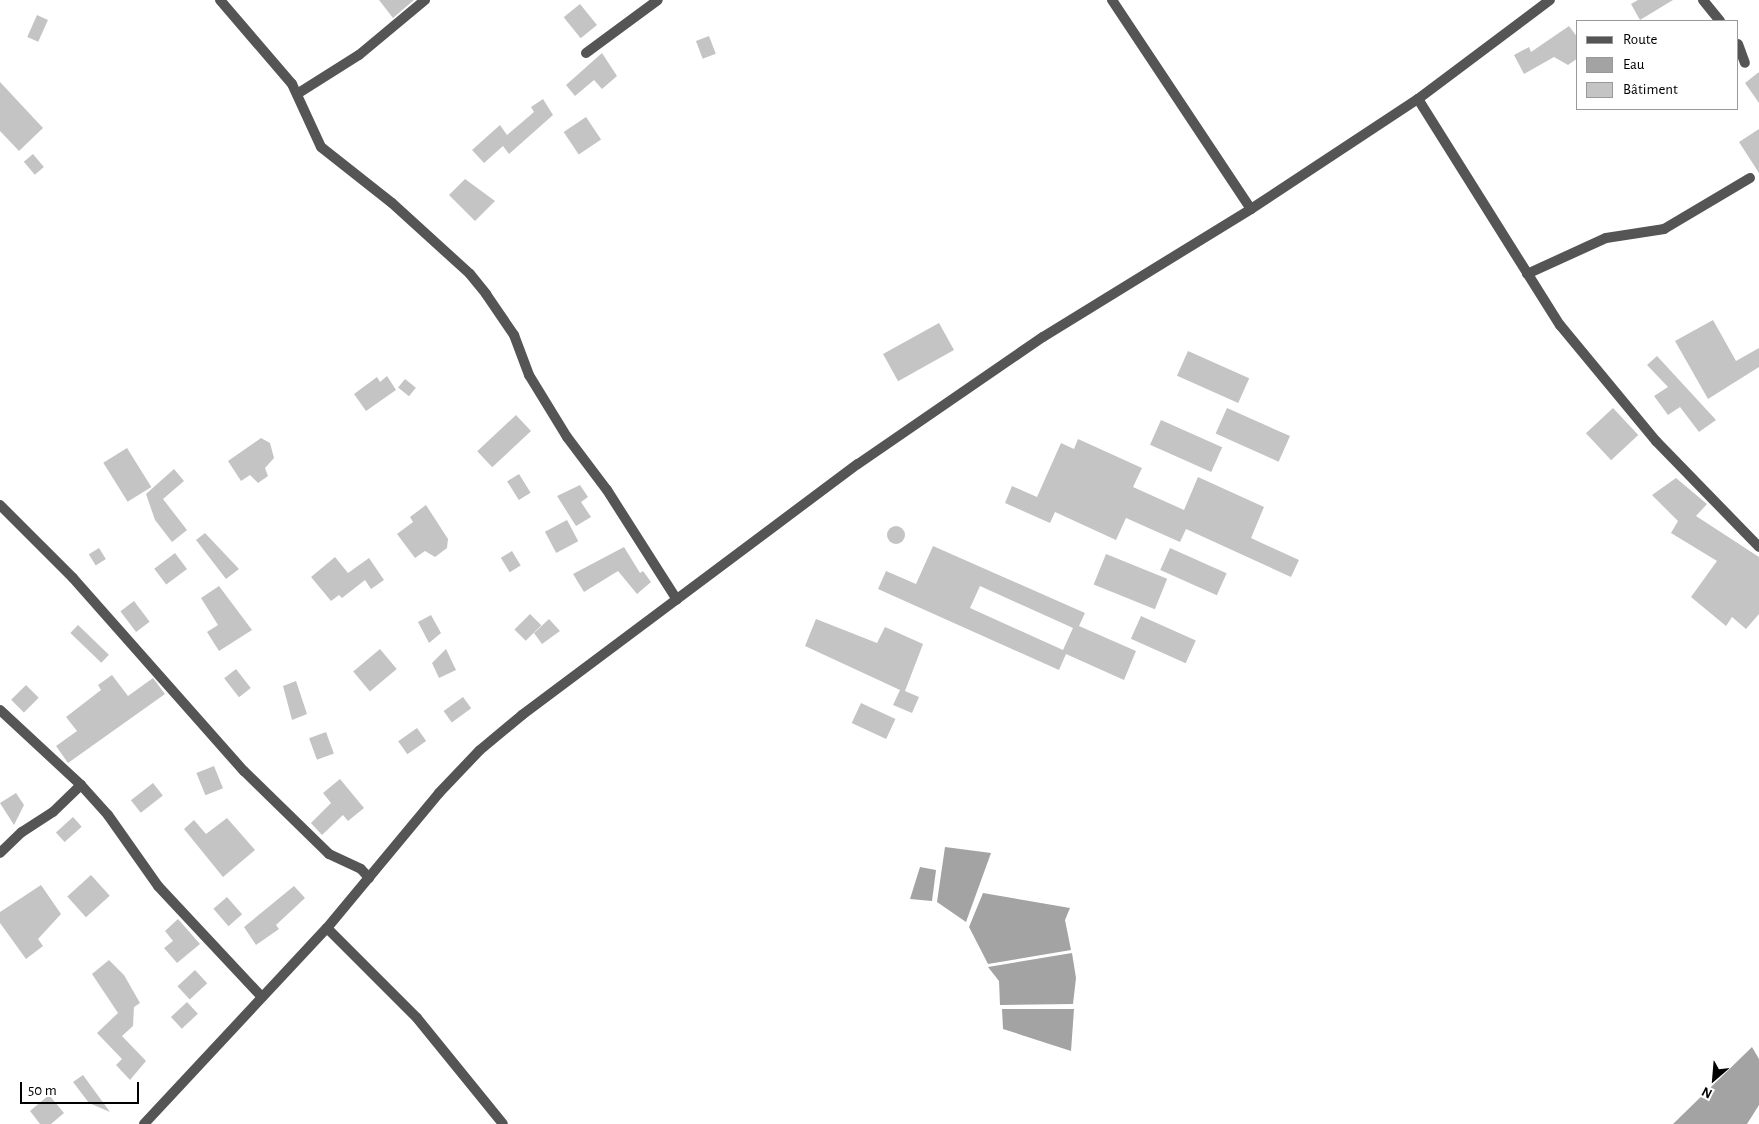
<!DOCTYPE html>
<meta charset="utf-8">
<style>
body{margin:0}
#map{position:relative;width:1759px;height:1124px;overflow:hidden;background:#fff;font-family:"Alegreya Sans",sans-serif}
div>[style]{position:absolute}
.water>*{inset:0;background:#a3a3a3}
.building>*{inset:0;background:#c4c4c4;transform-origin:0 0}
.round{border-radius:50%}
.minor>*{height:10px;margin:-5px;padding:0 5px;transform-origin:5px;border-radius:5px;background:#555}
span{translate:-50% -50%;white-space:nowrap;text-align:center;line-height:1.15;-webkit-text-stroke:4.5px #fff;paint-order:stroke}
.legend{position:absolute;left:1576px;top:20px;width:162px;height:90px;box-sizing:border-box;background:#fff;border:1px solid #999;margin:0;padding:6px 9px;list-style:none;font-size:15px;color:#000}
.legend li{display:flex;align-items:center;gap:10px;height:25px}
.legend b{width:25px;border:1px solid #999}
.north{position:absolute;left:1689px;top:1054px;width:50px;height:50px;-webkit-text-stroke:4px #fff;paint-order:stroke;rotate:207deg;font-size:14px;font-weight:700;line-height:20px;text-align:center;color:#000}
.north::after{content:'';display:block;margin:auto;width:18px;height:22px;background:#000;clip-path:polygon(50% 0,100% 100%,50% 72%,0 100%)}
.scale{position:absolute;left:20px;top:1082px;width:119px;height:22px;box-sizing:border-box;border:2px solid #000;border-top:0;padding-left:6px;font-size:15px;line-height:18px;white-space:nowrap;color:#000;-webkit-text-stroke:4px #fff;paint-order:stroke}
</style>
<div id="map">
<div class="water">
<i style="clip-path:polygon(945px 847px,991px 853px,966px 922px,937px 902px)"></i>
<i style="clip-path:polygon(920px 867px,936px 870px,932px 901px,910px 899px)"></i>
<i style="clip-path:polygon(983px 893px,1070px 908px,1065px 920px,1071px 950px,988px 964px,969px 927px)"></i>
<i style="clip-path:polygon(1072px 953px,1076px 978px,1073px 1004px,1000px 1005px,999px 981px,988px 967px)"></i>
<i style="clip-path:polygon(1002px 1009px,1074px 1009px,1071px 1051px,1003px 1029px)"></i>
<i style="clip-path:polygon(1752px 1047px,1759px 1059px,1759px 1105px,1747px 1124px,1673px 1124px)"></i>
</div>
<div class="building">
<i style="clip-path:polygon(379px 0,414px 0,393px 18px)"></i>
<i style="clip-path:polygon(1638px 0,1673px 0,1640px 20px,1631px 4px)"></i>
<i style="left:580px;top:4px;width:27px;height:21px;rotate:51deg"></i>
<i style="left:37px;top:15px;width:12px;height:24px;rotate:24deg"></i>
<i style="clip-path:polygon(1569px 26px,1578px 38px,1578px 58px,1568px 65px,1554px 57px,1524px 74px,1514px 55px,1529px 47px,1531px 52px)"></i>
<i style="left:709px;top:36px;width:19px;height:14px;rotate:69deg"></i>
<i style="clip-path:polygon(602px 53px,617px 76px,602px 89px,594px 80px,575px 96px,566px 85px)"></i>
<i style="clip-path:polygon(1759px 72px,1759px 103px,1745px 83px)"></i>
<i style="clip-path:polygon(0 82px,43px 128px,19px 151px,0 131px)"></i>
<i style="clip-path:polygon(543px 99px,553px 115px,509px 154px,503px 146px,484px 163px,472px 150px,500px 125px,507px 135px,534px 112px,531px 107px)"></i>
<i style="left:586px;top:117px;width:27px;height:27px;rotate:56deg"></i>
<i style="clip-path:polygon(1759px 129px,1759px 173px,1739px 142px)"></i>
<i style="left:33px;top:154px;width:17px;height:12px;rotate:50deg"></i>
<i style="clip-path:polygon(465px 179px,495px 201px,475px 221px,449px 195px)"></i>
<i style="clip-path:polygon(1713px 320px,1736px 361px,1759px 348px,1759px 367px,1708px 399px,1675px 341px)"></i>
<i style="left:939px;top:323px;width:31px;height:64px;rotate:61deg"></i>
<i style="left:1188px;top:351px;width:67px;height:27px;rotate:24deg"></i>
<i style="clip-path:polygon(1657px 356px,1716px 420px,1699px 432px,1680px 407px,1668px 415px,1654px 396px,1668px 387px,1647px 365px)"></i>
<i style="clip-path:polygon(387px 376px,396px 390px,366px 411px,354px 394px,377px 377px,380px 382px)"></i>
<i style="left:405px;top:379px;width:14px;height:11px;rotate:39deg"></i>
<i style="left:1227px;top:408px;width:69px;height:28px;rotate:24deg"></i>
<i style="left:1613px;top:408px;width:37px;height:37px;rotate:47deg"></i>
<i style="left:516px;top:415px;width:22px;height:53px;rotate:47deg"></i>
<i style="left:1161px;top:420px;width:67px;height:27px;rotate:24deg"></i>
<i style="clip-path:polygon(261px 438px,270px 443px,274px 458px,265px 468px,268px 476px,258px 483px,250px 475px,241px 481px,228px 461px)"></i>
<i style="clip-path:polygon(1078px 439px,1142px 468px,1133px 487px,1184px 510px,1198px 477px,1264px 507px,1251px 538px,1299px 560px,1291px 577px,1186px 529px,1180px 542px,1126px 518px,1116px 540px,1055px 512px,1050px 523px,1005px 503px,1012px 486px,1037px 497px,1061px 443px,1074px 449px)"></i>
<i style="left:127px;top:448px;width:46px;height:28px;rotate:58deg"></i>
<i style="clip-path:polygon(174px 469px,184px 481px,163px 499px,187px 530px,172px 542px,155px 520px,146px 494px)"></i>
<i style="left:519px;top:474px;width:22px;height:14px;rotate:58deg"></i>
<i style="clip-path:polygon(1676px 478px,1707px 504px,1696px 516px,1759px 557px,1759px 614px,1746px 629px,1732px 617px,1726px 626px,1691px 597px,1717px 561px,1671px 533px,1678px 521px,1652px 495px)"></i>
<i style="clip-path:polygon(580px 485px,588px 497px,581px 502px,591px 517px,576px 526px,557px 496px)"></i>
<i style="clip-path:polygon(426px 505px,448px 539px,447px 548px,435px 557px,425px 551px,415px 558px,397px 534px,413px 522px,410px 517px)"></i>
<i style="left:567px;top:520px;width:24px;height:25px;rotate:62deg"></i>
<i class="round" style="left:887px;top:526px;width:18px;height:18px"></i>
<i style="clip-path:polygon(205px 533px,239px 569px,226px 579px,196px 540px)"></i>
<i style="clip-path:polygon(evenodd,933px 546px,1085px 613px,1079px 626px,1136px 651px,1124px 680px,1066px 654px,1059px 670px,878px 589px,886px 571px,916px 584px,933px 546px,980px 586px,1073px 628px,1063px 650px,970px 608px,980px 586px)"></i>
<i style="clip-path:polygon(624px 547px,640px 573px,643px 571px,651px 582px,637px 594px,618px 571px,584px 592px,573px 574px)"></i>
<i style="left:99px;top:548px;width:13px;height:12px;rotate:58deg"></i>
<i style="left:1170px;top:548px;width:62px;height:24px;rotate:24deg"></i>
<i style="left:512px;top:551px;width:17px;height:13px;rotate:59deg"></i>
<i style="left:175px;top:553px;width:20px;height:26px;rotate:53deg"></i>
<i style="left:1106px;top:554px;width:66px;height:33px;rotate:22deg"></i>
<i style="clip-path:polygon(335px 557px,348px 573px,369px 558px,384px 580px,371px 589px,365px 580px,342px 598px,339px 595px,331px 601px,311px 577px)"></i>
<i style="clip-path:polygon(219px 586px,252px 630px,219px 651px,207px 632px,218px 625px,201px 598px)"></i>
<i style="left:134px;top:601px;width:26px;height:17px;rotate:53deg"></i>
<i style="left:530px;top:614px;width:16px;height:22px;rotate:45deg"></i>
<i style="clip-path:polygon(431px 615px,441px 633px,429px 643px,418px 622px)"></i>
<i style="left:1141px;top:616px;width:60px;height:25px;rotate:24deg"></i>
<i style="clip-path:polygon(549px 619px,560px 631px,542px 644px,534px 633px)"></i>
<i style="clip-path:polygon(816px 619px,877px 643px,885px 627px,923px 644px,905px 691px,919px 697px,912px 713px,893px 705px,900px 690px,805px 646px)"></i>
<i style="left:78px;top:625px;width:43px;height:11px;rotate:44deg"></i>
<i style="left:380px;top:649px;width:26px;height:35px;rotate:50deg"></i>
<i style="clip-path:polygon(446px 649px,456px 670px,439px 678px,432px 663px)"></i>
<i style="left:236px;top:669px;width:24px;height:15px;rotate:52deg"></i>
<i style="clip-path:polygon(112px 675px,128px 696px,153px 678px,165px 694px,68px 763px,56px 746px,77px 731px,66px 717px,101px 690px,98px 685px)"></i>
<i style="clip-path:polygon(296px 681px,307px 714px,292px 720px,283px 686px)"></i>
<i style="left:26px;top:685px;width:18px;height:21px;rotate:45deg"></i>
<i style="left:463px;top:697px;width:14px;height:24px;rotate:54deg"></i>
<i style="left:861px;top:703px;width:38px;height:22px;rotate:25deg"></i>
<i style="left:417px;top:728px;width:16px;height:23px;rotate:55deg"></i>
<i style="left:326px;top:732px;width:23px;height:18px;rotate:70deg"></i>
<i style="left:214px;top:766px;width:24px;height:19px;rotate:68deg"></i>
<i style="clip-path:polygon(340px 779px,364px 808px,348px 821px,343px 815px,322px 835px,311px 823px,331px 803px,323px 793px)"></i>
<i style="left:153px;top:783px;width:16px;height:28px;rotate:52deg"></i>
<i style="clip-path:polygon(16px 793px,24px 805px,14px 825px,0 803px)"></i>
<i style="left:73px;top:817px;width:13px;height:23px;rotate:48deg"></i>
<i style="clip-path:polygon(227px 818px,255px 850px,223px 877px,184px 829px,194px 820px,206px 834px)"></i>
<i style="left:91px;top:875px;width:28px;height:32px;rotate:48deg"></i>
<i style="clip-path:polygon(41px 885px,61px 914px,38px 939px,43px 946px,26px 959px,0 923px,0 912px)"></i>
<i style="clip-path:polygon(294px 886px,305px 898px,276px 925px,279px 929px,256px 945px,244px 927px)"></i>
<i style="left:227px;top:897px;width:23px;height:18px;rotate:49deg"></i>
<i style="clip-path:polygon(178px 919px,200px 944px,177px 963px,164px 948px,173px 941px,165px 931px)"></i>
<i style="clip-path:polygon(109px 960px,124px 975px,140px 1003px,134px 1007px,133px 1026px,122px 1036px,146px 1061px,130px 1080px,116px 1065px,122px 1059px,97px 1033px,118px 1013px,92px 974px)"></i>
<i style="left:195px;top:970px;width:18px;height:24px;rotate:47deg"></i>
<i style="left:187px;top:1002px;width:16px;height:22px;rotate:47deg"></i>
<i style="clip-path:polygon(83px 1075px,110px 1112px,89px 1103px,73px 1082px)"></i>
<i style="clip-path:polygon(49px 1095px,64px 1113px,51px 1124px,40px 1124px,30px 1111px)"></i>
</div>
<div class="minor">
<i style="left:220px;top:0;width:111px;rotate:49.4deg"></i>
<i style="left:292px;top:84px;width:69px;rotate:65.3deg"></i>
<i style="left:321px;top:147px;width:90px;rotate:38.3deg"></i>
<i style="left:392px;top:203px;width:105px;rotate:42.3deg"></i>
<i style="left:470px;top:274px;width:26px;rotate:51deg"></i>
<i style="left:486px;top:294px;width:50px;rotate:55.7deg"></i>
<i style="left:514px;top:335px;width:43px;rotate:69.4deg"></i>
<i style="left:529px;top:375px;width:73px;rotate:58.5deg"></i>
<i style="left:567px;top:437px;width:66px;rotate:53deg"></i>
<i style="left:607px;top:490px;width:130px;rotate:57.5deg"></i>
<i style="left:1112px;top:0;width:251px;rotate:56.4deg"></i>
<i style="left:1703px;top:0;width:27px;rotate:51deg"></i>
<i style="left:1738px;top:44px;width:20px;rotate:70deg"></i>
<i style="left:586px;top:53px;width:89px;rotate:-36.4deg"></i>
<i style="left:297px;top:94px;width:73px;rotate:-32.2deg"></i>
<i style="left:359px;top:55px;width:86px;rotate:-39.8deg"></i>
<i style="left:1418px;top:99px;width:267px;rotate:57.9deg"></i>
<i style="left:1560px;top:325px;width:151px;rotate:50.4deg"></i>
<i style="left:1656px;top:441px;width:148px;rotate:45.8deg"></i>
<i style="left:1527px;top:274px;width:87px;rotate:-24.5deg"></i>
<i style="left:1606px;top:238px;width:59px;rotate:-8.8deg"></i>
<i style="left:1664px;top:229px;width:100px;rotate:-30.7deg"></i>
<i style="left:0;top:505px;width:103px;rotate:45deg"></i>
<i style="left:73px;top:578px;width:258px;rotate:48.5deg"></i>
<i style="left:244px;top:771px;width:119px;rotate:44.3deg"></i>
<i style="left:329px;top:854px;width:35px;rotate:25deg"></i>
<i style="left:361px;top:869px;width:12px;rotate:48deg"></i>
<i style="left:0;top:710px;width:110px;rotate:42.8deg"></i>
<i style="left:81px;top:785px;width:40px;rotate:48deg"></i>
<i style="left:108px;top:815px;width:87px;rotate:54.8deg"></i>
<i style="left:158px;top:886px;width:152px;rotate:46.9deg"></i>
<i style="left:0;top:853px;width:30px;rotate:-44deg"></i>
<i style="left:22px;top:832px;width:37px;rotate:-33deg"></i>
<i style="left:53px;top:812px;width:39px;rotate:-44deg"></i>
<i style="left:327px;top:928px;width:127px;rotate:45deg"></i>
<i style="left:417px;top:1018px;width:136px;rotate:50.9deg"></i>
<i style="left:144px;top:1124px;width:268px;rotate:-47deg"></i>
<i style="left:327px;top:928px;width:175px;rotate:-50.3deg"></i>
<i style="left:439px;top:793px;width:59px;rotate:-46.4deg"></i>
<i style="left:480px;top:750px;width:55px;rotate:-39.8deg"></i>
<i style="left:522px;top:715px;width:419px;rotate:-36.8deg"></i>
<i style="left:858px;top:464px;width:224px;rotate:-34.5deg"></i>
<i style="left:1043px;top:337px;width:244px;rotate:-31.6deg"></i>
<i style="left:1251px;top:209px;width:200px;rotate:-33.4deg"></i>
<i style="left:1418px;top:99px;width:165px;rotate:-36.9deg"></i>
</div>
<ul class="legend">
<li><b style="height:6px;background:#555"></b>Route</li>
<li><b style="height:14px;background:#a3a3a3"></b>Eau</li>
<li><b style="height:14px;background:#c4c4c4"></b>Bâtiment</li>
</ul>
<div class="north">N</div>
<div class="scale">50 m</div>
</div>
